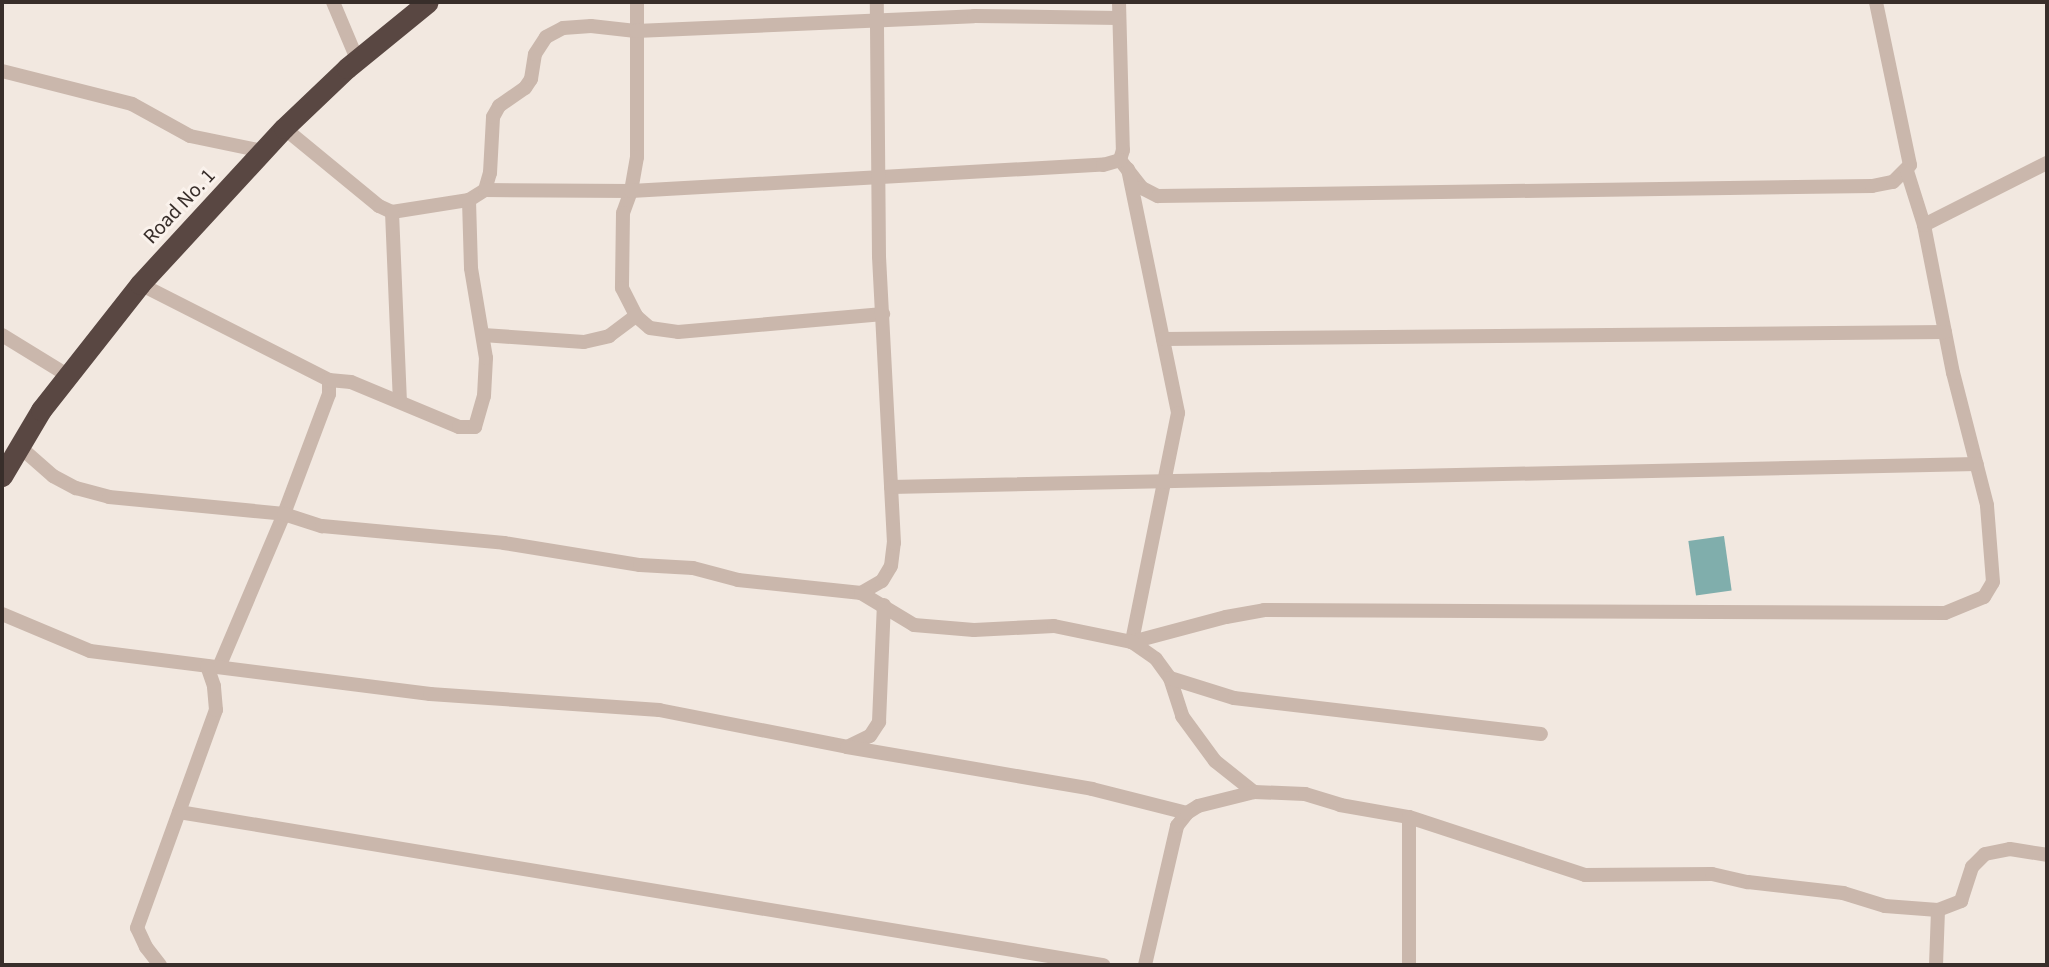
<!DOCTYPE html>
<style>
body{margin:0}
#map{position:relative;width:2049px;height:967px;overflow:hidden;background:#f2e8e0;font-family:"Source Sans 3",sans-serif}
div>[style]{position:absolute}
.water>*{inset:0;background:#80aeac;transform-origin:0 0}
.street>*{height:14px;margin:-7px;padding:0 7px;transform-origin:7px;border-radius:7px;background:#cab7ac}
.highway>*{height:21px;margin:-10.5px;padding:0 10.5px;transform-origin:10.5px;border-radius:10.5px;background:#594742}
span{translate:-50% -50%;white-space:nowrap;text-align:center;line-height:1.15;-webkit-text-stroke:6px #faf2ec;paint-order:stroke}
.street-label{font-size:21px;color:#382e2a}
.frame{position:absolute;inset:0;border:4px solid #382e2a;pointer-events:none}
</style>
<div id="map">
<div class="water">
<i style="left:1724px;top:536px;width:55px;height:36px;rotate:82deg"></i>
</div>
<div class="street">
<i style="left:333px;top:2px;width:62px;rotate:67.2deg"></i>
<i style="left:637px;top:2px;width:155px;rotate:90deg"></i>
<i style="left:637px;top:157px;width:35px;rotate:100deg"></i>
<i style="left:631px;top:191px;width:23px;rotate:110deg"></i>
<i style="left:623px;top:213px;width:75px;rotate:90.8deg"></i>
<i style="left:622px;top:288px;width:31px;rotate:63deg"></i>
<i style="left:636px;top:316px;width:18px;rotate:41deg"></i>
<i style="left:650px;top:328px;width:28px;rotate:8deg"></i>
<i style="left:678px;top:332px;width:206px;rotate:-5deg"></i>
<i style="left:1119px;top:2px;width:148px;rotate:88.5deg"></i>
<i style="left:1123px;top:150px;width:10px;rotate:107deg"></i>
<i style="left:2px;top:71px;width:134px;rotate:14.2deg"></i>
<i style="left:132px;top:104px;width:66px;rotate:28.9deg"></i>
<i style="left:190px;top:136px;width:75px;rotate:11.6deg"></i>
<i style="left:284px;top:128px;width:123px;rotate:39.4deg"></i>
<i style="left:379px;top:206px;width:14px;rotate:25deg"></i>
<i style="left:392px;top:212px;width:78px;rotate:-8.9deg"></i>
<i style="left:469px;top:200px;width:19px;rotate:-32deg"></i>
<i style="left:485px;top:190px;width:18px;rotate:-74deg"></i>
<i style="left:490px;top:173px;width:56px;rotate:-86.9deg"></i>
<i style="left:493px;top:117px;width:13px;rotate:-61deg"></i>
<i style="left:499px;top:106px;width:32px;rotate:-35deg"></i>
<i style="left:525px;top:88px;width:11px;rotate:-56deg"></i>
<i style="left:531px;top:79px;width:25px;rotate:-81deg"></i>
<i style="left:535px;top:54px;width:20px;rotate:-57deg"></i>
<i style="left:546px;top:37px;width:19px;rotate:-28deg"></i>
<i style="left:563px;top:28px;width:28px;rotate:-4deg"></i>
<i style="left:591px;top:26px;width:45px;rotate:6.3deg"></i>
<i style="left:636px;top:31px;width:338px;rotate:-2.5deg"></i>
<i style="left:974px;top:16px;width:145px;rotate:0.8deg"></i>
<i style="left:1120px;top:160px;width:36px;rotate:52deg"></i>
<i style="left:1142px;top:188px;width:18px;rotate:27deg"></i>
<i style="left:1158px;top:196px;width:714px;rotate:-0.8deg"></i>
<i style="left:1872px;top:186px;width:21px;rotate:-11deg"></i>
<i style="left:1893px;top:182px;width:24px;rotate:-45deg"></i>
<i style="left:1910px;top:165px;width:167px;rotate:-101.8deg"></i>
<i style="left:1128px;top:169px;width:249px;rotate:78.4deg"></i>
<i style="left:1178px;top:413px;width:234px;rotate:101.4deg"></i>
<i style="left:1132px;top:642px;width:97px;rotate:-14.9deg"></i>
<i style="left:1226px;top:617px;width:39px;rotate:-10deg"></i>
<i style="left:1264px;top:610px;width:681px;rotate:0.25deg"></i>
<i style="left:1945px;top:613px;width:42px;rotate:-22.3deg"></i>
<i style="left:1984px;top:597px;width:17px;rotate:-59deg"></i>
<i style="left:1993px;top:582px;width:77px;rotate:-94.5deg"></i>
<i style="left:1987px;top:505px;width:136px;rotate:-104.4deg"></i>
<i style="left:1953px;top:373px;width:151px;rotate:-101.1deg"></i>
<i style="left:1924px;top:225px;width:57px;rotate:-107.5deg"></i>
<i style="left:485px;top:190px;width:146px;rotate:0.4deg"></i>
<i style="left:631px;top:191px;width:473px;rotate:-3.2deg"></i>
<i style="left:1103px;top:165px;width:18px;rotate:-16deg"></i>
<i style="left:392px;top:212px;width:189px;rotate:87.6deg"></i>
<i style="left:1924px;top:225px;width:138px;rotate:-26.8deg"></i>
<i style="left:140px;top:284px;width:212px;rotate:26.9deg"></i>
<i style="left:329px;top:380px;width:14px;rotate:90deg"></i>
<i style="left:329px;top:394px;width:128px;rotate:110.6deg"></i>
<i style="left:284px;top:514px;width:166px;rotate:113deg"></i>
<i style="left:2px;top:335px;width:76px;rotate:31.6deg"></i>
<i style="left:483px;top:335px;width:101px;rotate:4deg"></i>
<i style="left:584px;top:342px;width:26px;rotate:-13deg"></i>
<i style="left:609px;top:336px;width:34px;rotate:-37deg"></i>
<i style="left:1163px;top:339px;width:782px;rotate:-0.51deg"></i>
<i style="left:329px;top:380px;width:22px;rotate:5deg"></i>
<i style="left:351px;top:382px;width:117px;rotate:22.6deg"></i>
<i style="left:459px;top:427px;width:16px"></i>
<i style="left:475px;top:427px;width:32px;rotate:-74deg"></i>
<i style="left:484px;top:396px;width:38px;rotate:-87deg"></i>
<i style="left:486px;top:358px;width:91px;rotate:-99.5deg"></i>
<i style="left:471px;top:268px;width:68px;rotate:-91.7deg"></i>
<i style="left:20px;top:447px;width:44px;rotate:41.3deg"></i>
<i style="left:53px;top:476px;width:26px;rotate:28deg"></i>
<i style="left:76px;top:488px;width:34px;rotate:15deg"></i>
<i style="left:109px;top:497px;width:176px;rotate:5.5deg"></i>
<i style="left:284px;top:514px;width:40px;rotate:18deg"></i>
<i style="left:322px;top:526px;width:183px;rotate:5.3deg"></i>
<i style="left:504px;top:543px;width:138px;rotate:9.2deg"></i>
<i style="left:640px;top:565px;width:53px;rotate:3.2deg"></i>
<i style="left:693px;top:568px;width:47px;rotate:14.9deg"></i>
<i style="left:738px;top:580px;width:124px;rotate:6deg"></i>
<i style="left:861px;top:593px;width:24px;rotate:-30deg"></i>
<i style="left:882px;top:581px;width:17px;rotate:-59deg"></i>
<i style="left:891px;top:566px;width:23px;rotate:-83deg"></i>
<i style="left:894px;top:543px;width:287px;rotate:-93deg"></i>
<i style="left:879px;top:256px;width:254px;rotate:-90.5deg"></i>
<i style="left:891px;top:487px;width:1086px;rotate:-1.21deg"></i>
<i style="left:861px;top:593px;width:62px;rotate:31.1deg"></i>
<i style="left:914px;top:625px;width:60px;rotate:4.8deg"></i>
<i style="left:974px;top:630px;width:80px;rotate:-2.9deg"></i>
<i style="left:1054px;top:626px;width:80px;rotate:11.6deg"></i>
<i style="left:1132px;top:642px;width:29px;rotate:35deg"></i>
<i style="left:1156px;top:659px;width:24px;rotate:54deg"></i>
<i style="left:1170px;top:678px;width:40px;rotate:72deg"></i>
<i style="left:1182px;top:716px;width:56px;rotate:53.7deg"></i>
<i style="left:1215px;top:761px;width:50px;rotate:38.5deg"></i>
<i style="left:1254px;top:792px;width:51px;rotate:2.2deg"></i>
<i style="left:1305px;top:794px;width:37px;rotate:17deg"></i>
<i style="left:1340px;top:805px;width:70px;rotate:9.9deg"></i>
<i style="left:1409px;top:817px;width:185px;rotate:18.2deg"></i>
<i style="left:1585px;top:875px;width:127px;rotate:-0.5deg"></i>
<i style="left:1712px;top:874px;width:37px;rotate:13deg"></i>
<i style="left:1748px;top:882px;width:96px;rotate:6.6deg"></i>
<i style="left:1843px;top:893px;width:44px;rotate:17.2deg"></i>
<i style="left:1885px;top:906px;width:53px;rotate:4.3deg"></i>
<i style="left:1938px;top:910px;width:25px;rotate:-21deg"></i>
<i style="left:1961px;top:901px;width:36px;rotate:-72deg"></i>
<i style="left:1972px;top:867px;width:18px;rotate:-45deg"></i>
<i style="left:1985px;top:854px;width:25px;rotate:-11deg"></i>
<i style="left:2010px;top:849px;width:37px;rotate:9deg"></i>
<i style="left:2px;top:614px;width:95px;rotate:22.8deg"></i>
<i style="left:90px;top:651px;width:343px;rotate:7.2deg"></i>
<i style="left:430px;top:694px;width:230px;rotate:4deg"></i>
<i style="left:659px;top:710px;width:192px;rotate:11.1deg"></i>
<i style="left:847px;top:747px;width:25px;rotate:-26deg"></i>
<i style="left:870px;top:736px;width:17px;rotate:-57deg"></i>
<i style="left:879px;top:722px;width:117px;rotate:-87.6deg"></i>
<i style="left:1170px;top:678px;width:67px;rotate:17.4deg"></i>
<i style="left:1234px;top:698px;width:309px;rotate:6.7deg"></i>
<i style="left:847px;top:747px;width:249px;rotate:9.7deg"></i>
<i style="left:1092px;top:789px;width:98px;rotate:14.2deg"></i>
<i style="left:179px;top:812px;width:937px;rotate:9.4deg"></i>
<i style="left:1409px;top:817px;width:148px;rotate:90deg"></i>
<i style="left:160px;top:965px;width:23px;rotate:-128deg"></i>
<i style="left:146px;top:947px;width:21px;rotate:-115deg"></i>
<i style="left:137px;top:928px;width:232px;rotate:-70.1deg"></i>
<i style="left:216px;top:710px;width:24px;rotate:-95deg"></i>
<i style="left:214px;top:686px;width:21px;rotate:-109deg"></i>
<i style="left:1145px;top:965px;width:143px;rotate:-77deg"></i>
<i style="left:1177px;top:826px;width:16px;rotate:-52deg"></i>
<i style="left:1187px;top:813px;width:13px;rotate:-32deg"></i>
<i style="left:1198px;top:806px;width:58px;rotate:-14deg"></i>
<i style="left:1936px;top:965px;width:55px;rotate:-87.9deg"></i>
</div>
<div class="highway">
<i style="left:2px;top:476px;width:77px;rotate:-59.4deg"></i>
<i style="left:41px;top:410px;width:160px;rotate:-51.8deg"></i>
<i style="left:140px;top:284px;width:212px;rotate:-47.3deg"></i>
<i style="left:284px;top:128px;width:87px;rotate:-43.6deg"></i>
<i style="left:347px;top:68px;width:104px;rotate:-39.2deg"></i>
</div>
<div class="street-label">
<span style="left:179px;top:206px;rotate:-47deg">Road No. 1</span>
</div>
<div class="frame"></div>
</div>
